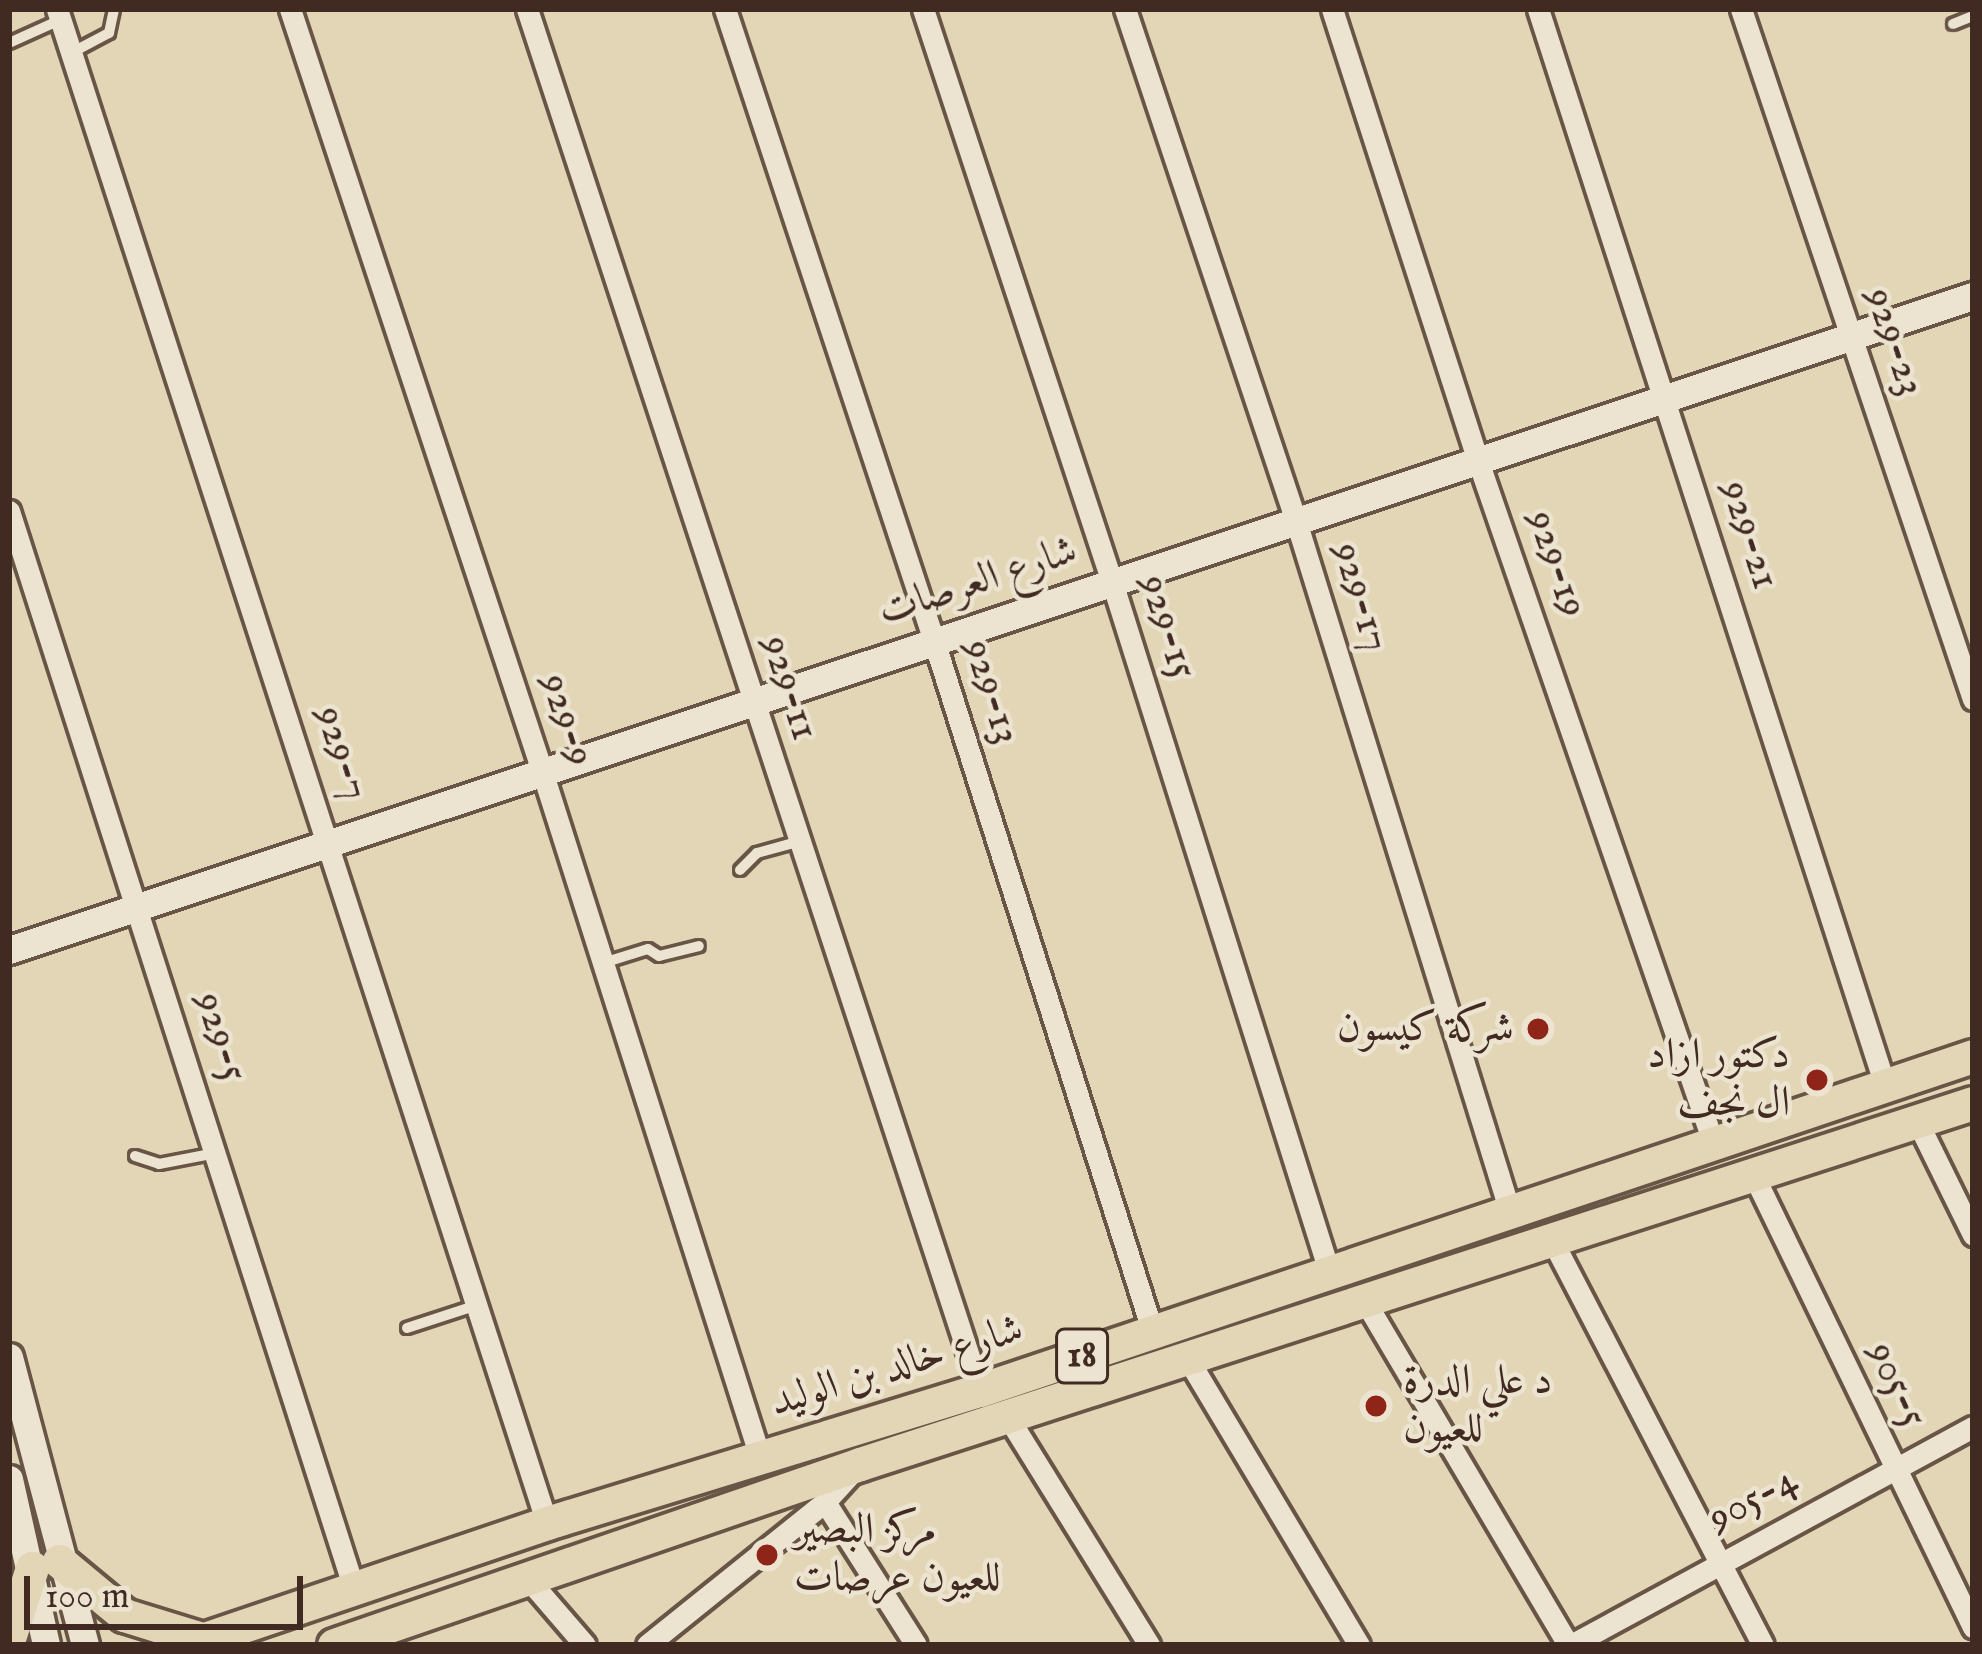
<!DOCTYPE html>
<meta charset="utf-8">
<style>
body{margin:0}
#map{position:relative;width:1982px;height:1654px;overflow:hidden;background:#e2d6b6;font-family:"IM FELL English",Amiri,serif}
div>[style]{position:absolute}
.roads{filter:drop-shadow(3px 0 #685546) drop-shadow(-3px 0 #685546) drop-shadow(0 3px #685546) drop-shadow(0 -3px #685546)}
.service>*{height:10px;margin:-5px;padding:0 5px;transform-origin:5px;border-radius:5px;background:#ece4d0}
.minor>*{height:21px;margin:-10.5px;padding:0 10.5px;transform-origin:10.5px;border-radius:10.5px;background:#ece4d0}
.tertiary>*{height:27px;margin:-13.5px;padding:0 13.5px;transform-origin:13.5px;border-radius:13.5px;background:#ece4d0}
.primary>*{height:33px;margin:-16.5px;padding:0 16.5px;transform-origin:16.5px;border-radius:16.5px;background:#e2d6b6}
.dots>*{width:33px;height:33px;translate:-50% -50%;box-sizing:border-box;border:6px solid #ece4d0;border-radius:50%}
span{translate:-50% -50%;white-space:nowrap;text-align:center;line-height:1.15;-webkit-text-stroke:9px #ece4d0;paint-order:stroke}
.shield-label span{padding:3px 9px;background:#ece4d0;border:3px solid;border-radius:9px;-webkit-text-stroke-width:0}
.shield-label{font-size:39px;color:#402a21;font-weight:700}
.street-label{font-size:42px;color:#402a21}
.poi-label{font-size:42px;color:#402a21}
.right{translate:-100% -50%;text-align:right}
.left{translate:0 -50%;text-align:left}
.frame{position:absolute;inset:0;border:12px solid #402a21;pointer-events:none}
.scale{position:absolute;left:24px;top:1576px;width:279px;height:54px;box-sizing:border-box;border:6px solid #402a21;border-top:0;padding-left:15px;font-size:36px;line-height:42px;white-space:nowrap;color:#402a21;-webkit-text-stroke:9px #ece4d0;paint-order:stroke}
</style>
<div id="map">
<div class="roads">
<div class="service">
<i style="left:1953px;top:24px;width:22px;rotate:-22deg"></i>
<i style="left:9px;top:43px;width:56px;rotate:-24.3deg"></i>
<i style="left:71px;top:53px;width:43px;rotate:-27.8deg"></i>
<i style="left:109px;top:33px;width:24px;rotate:-78deg"></i>
<i style="left:740px;top:870px;width:24px;rotate:-45deg"></i>
<i style="left:757px;top:853px;width:41px;rotate:-15.4deg"></i>
<i style="left:603px;top:963px;width:47px;rotate:-17.3deg"></i>
<i style="left:648px;top:949px;width:13px;rotate:32deg"></i>
<i style="left:659px;top:956px;width:41px;rotate:-14deg"></i>
<i style="left:135px;top:1156px;width:25px;rotate:18deg"></i>
<i style="left:159px;top:1164px;width:58px;rotate:-10.9deg"></i>
<i style="left:407px;top:1328px;width:74px;rotate:-18.2deg"></i>
</div>
<div class="minor">
<i style="left:57px;top:9px;width:1591px;rotate:72.07deg"></i>
<i style="left:290px;top:9px;width:803px;rotate:71.7deg"></i>
<i style="left:542px;top:771px;width:720px;rotate:72.37deg"></i>
<i style="left:527px;top:9px;width:1453px;rotate:71.84deg"></i>
<i style="left:725px;top:9px;width:666px;rotate:71.7deg"></i>
<i style="left:934px;top:641px;width:726px;rotate:72.44deg"></i>
<i style="left:923px;top:9px;width:603px;rotate:71.75deg"></i>
<i style="left:1112px;top:582px;width:722px;rotate:72.52deg"></i>
<i style="left:1125px;top:9px;width:540px;rotate:71.53deg"></i>
<i style="left:1296px;top:521px;width:723px;rotate:72.79deg"></i>
<i style="left:1332px;top:9px;width:475px;rotate:72.1deg"></i>
<i style="left:1478px;top:461px;width:720px;rotate:70.96deg"></i>
<i style="left:1538px;top:9px;width:1131px;rotate:72.13deg"></i>
<i style="left:1741px;top:9px;width:728px;rotate:71.42deg"></i>
<i style="left:9px;top:511px;width:1132px;rotate:72.25deg"></i>
<i style="left:1917px;top:1121px;width:127px;rotate:63.8deg"></i>
<i style="left:1753px;top:1174px;width:504px;rotate:64.1deg"></i>
<i style="left:1553px;top:1242px;width:454px;rotate:62.5deg"></i>
<i style="left:1366px;top:1303px;width:397px;rotate:59.4deg"></i>
<i style="left:1189px;top:1361px;width:331px;rotate:59.1deg"></i>
<i style="left:1009px;top:1419px;width:266px;rotate:58.2deg"></i>
<i style="left:825px;top:1502px;width:169px;rotate:57.5deg"></i>
<i style="left:528px;top:1579px;width:87px;rotate:49.2deg"></i>
<i style="left:647px;top:1645px;width:228px;rotate:-38.8deg"></i>
<i style="left:825px;top:1502px;width:45px;rotate:-47.7deg"></i>
<i style="left:1571px;top:1645px;width:457px;rotate:-28.5deg"></i>
</div>
<div class="tertiary">
<i style="left:9px;top:950px;width:2070px;rotate:-18.42deg"></i>
<i style="left:9px;top:1357px;width:298px;rotate:75.2deg"></i>
<i style="left:9px;top:1479px;width:170px;rotate:77.4deg"></i>
</div>
<div class="primary">
<i style="left:59px;top:1561px;width:85px;rotate:39.7deg"></i>
<i style="left:124px;top:1615px;width:85px;rotate:17.2deg"></i>
<i style="left:9px;top:1638px;width:74px;rotate:-71.8deg"></i>
<i style="left:187px;top:1645px;width:380px;rotate:-18.7deg"></i>
<i style="left:547px;top:1523px;width:453px;rotate:-17.1deg"></i>
<i style="left:980px;top:1390px;width:1048px;rotate:-18.59deg"></i>
<i style="left:334px;top:1645px;width:556px;rotate:-18.99deg"></i>
<i style="left:860px;top:1464px;width:1170px;rotate:-17.97deg"></i>
</div>
</div>
<div class="dots">
<i style="left:1538px;top:1029px;background:#8f2418"></i>
<i style="left:1817px;top:1080px;background:#8f2418"></i>
<i style="left:1376px;top:1406px;background:#8f2418"></i>
<i style="left:767px;top:1555px;background:#8f2418"></i>
</div>
<div class="shield-label">
<span style="left:1082px;top:1356px">18</span>
</div>
<div class="street-label">
<span style="left:1894px;top:342px;rotate:71deg">929-23</span>
<span style="left:1749px;top:535px;rotate:72deg">929-21</span>
<span style="left:1556px;top:564px;rotate:71deg">929-19</span>
<span style="left:978px;top:582px;rotate:-18deg">شارع العرصات</span>
<span style="left:1360px;top:597px;rotate:73deg">929-17</span>
<span style="left:1167px;top:627px;rotate:72deg">929-15</span>
<span style="left:789px;top:688px;rotate:72deg">929-11</span>
<span style="left:991px;top:692px;rotate:72deg">929-13</span>
<span style="left:566px;top:720px;rotate:72deg">929-9</span>
<span style="left:341px;top:753px;rotate:72deg">929-7</span>
<span style="left:220px;top:1037px;rotate:72deg">929-5</span>
<span style="left:897px;top:1367px;rotate:-17deg">شارع خالد بن الوليد</span>
<span style="left:1896px;top:1385px;rotate:65deg">905-5</span>
<span style="left:1753px;top:1500px;rotate:-28deg">905-4</span>
</div>
<div class="poi-label">
<span class="right" style="left:1514px;top:1029px">شركة كيسون</span>
<span class="right" style="left:1790px;top:1080px">دكتور ازاد<br>ال نجف</span>
<span class="left" style="left:1403px;top:1406px">د علي الدرة<br>للعيون</span>
<span class="left" style="left:794px;top:1555px">مركز البصير<br>للعيون عرصات</span>
</div>
<div class="frame"></div>
<div class="scale">100 m</div>
</div>
